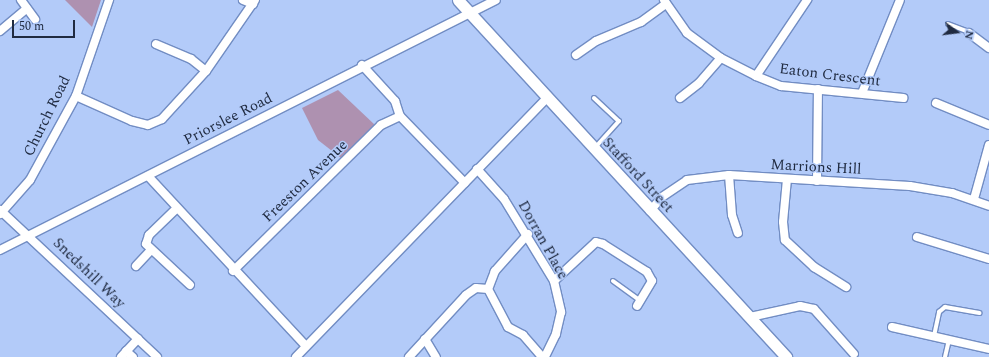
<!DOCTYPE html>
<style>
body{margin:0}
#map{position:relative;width:989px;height:357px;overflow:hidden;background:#b3cbf9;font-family:Spectral,serif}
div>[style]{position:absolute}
.green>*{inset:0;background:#ae91b0}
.roads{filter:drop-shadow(1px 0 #728dc3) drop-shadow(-1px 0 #728dc3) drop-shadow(0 1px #728dc3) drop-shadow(0 -1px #728dc3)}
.lane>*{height:4px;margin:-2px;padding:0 2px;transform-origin:2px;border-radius:2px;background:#fff}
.street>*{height:8px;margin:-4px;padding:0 4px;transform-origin:4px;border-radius:4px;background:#fff}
.secondary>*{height:11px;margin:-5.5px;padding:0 5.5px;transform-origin:5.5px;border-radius:5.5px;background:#fff}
span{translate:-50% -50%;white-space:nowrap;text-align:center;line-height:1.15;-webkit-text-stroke:3px #b3cbf9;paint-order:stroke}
.street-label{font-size:15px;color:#202b41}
.north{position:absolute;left:937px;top:12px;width:40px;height:40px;-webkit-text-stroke:3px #b3cbf9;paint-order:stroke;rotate:104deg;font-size:11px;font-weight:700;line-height:16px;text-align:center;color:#202b41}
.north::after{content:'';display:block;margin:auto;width:14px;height:18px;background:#202b41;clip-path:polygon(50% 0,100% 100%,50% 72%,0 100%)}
.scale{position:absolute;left:12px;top:20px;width:63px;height:18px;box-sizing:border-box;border:2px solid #202b41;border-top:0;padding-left:5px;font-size:12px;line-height:14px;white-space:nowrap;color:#202b41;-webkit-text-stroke:3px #b3cbf9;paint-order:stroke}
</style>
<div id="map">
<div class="green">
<i style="clip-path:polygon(65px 0,101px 0,92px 27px)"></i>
<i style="clip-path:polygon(338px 90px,375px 125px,341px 158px,318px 140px,302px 108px)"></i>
</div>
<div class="roads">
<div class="lane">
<i style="left:948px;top:24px;width:22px;rotate:21deg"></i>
<i style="left:594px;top:98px;width:34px;rotate:43deg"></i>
<i style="left:619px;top:121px;width:36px;rotate:132deg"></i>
<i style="left:613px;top:281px;width:34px;rotate:36deg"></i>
<i style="left:934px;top:336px;width:25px;rotate:-78deg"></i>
<i style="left:939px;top:312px;width:8px;rotate:-40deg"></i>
<i style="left:945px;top:307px;width:35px;rotate:10deg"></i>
<i style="left:945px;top:357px;width:17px;rotate:-77deg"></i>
</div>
<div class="street">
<i style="left:21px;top:0;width:24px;rotate:54deg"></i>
<i style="left:243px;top:0;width:11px;rotate:22deg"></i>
<i style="left:664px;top:0;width:40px;rotate:55.1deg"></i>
<i style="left:687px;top:33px;width:42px;rotate:36.3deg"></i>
<i style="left:721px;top:58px;width:39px;rotate:27deg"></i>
<i style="left:756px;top:76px;width:27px;rotate:22deg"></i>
<i style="left:781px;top:86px;width:123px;rotate:5.6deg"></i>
<i style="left:0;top:31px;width:35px;rotate:-40deg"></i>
<i style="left:969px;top:33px;width:25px;rotate:37deg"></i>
<i style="left:576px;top:55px;width:24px;rotate:-35deg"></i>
<i style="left:596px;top:41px;width:49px;rotate:-22.9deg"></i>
<i style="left:641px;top:22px;width:31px;rotate:-36deg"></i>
<i style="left:362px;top:65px;width:49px;rotate:47.5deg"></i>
<i style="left:395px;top:101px;width:16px;rotate:72deg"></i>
<i style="left:400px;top:116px;width:93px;rotate:45.9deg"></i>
<i style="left:206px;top:71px;width:86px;rotate:-55.4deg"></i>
<i style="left:756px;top:76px;width:92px;rotate:-56.1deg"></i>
<i style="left:862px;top:93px;width:100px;rotate:-67.8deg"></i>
<i style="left:76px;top:96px;width:61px;rotate:24.1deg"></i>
<i style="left:132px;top:121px;width:16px;rotate:14deg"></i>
<i style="left:148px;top:125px;width:15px;rotate:-23deg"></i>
<i style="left:162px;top:119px;width:65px;rotate:-47.5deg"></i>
<i style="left:206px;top:71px;width:19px;rotate:-141deg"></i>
<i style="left:191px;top:59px;width:38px;rotate:-157deg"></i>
<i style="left:680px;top:98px;width:24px;rotate:-38deg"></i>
<i style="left:699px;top:83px;width:33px;rotate:-49deg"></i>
<i style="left:936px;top:103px;width:57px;rotate:22.5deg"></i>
<i style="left:477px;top:169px;width:40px;rotate:48deg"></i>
<i style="left:504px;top:199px;width:96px;rotate:58.6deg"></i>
<i style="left:554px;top:281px;width:32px;rotate:77deg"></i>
<i style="left:561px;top:312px;width:23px;rotate:103deg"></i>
<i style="left:556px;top:334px;width:25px;rotate:116deg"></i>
<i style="left:729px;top:175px;width:40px;rotate:85.7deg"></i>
<i style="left:732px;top:215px;width:19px;rotate:72deg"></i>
<i style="left:148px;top:176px;width:232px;rotate:47.1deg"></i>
<i style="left:787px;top:179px;width:43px;rotate:95.3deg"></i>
<i style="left:783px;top:222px;width:18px;rotate:84deg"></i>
<i style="left:785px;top:240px;width:40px;rotate:43deg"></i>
<i style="left:814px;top:267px;width:38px;rotate:32deg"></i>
<i style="left:817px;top:181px;width:92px;rotate:-89.4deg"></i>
<i style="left:974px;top:199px;width:56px;rotate:-74.5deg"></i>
<i style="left:177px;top:208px;width:39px;rotate:136deg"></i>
<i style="left:149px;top:235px;width:9px;rotate:108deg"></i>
<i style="left:146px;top:244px;width:60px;rotate:43deg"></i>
<i style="left:0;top:210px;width:215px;rotate:43.1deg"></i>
<i style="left:650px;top:211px;width:18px;rotate:-49deg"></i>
<i style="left:662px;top:197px;width:30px;rotate:-34deg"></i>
<i style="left:687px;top:180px;width:42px;rotate:-6.8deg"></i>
<i style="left:729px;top:175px;width:181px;rotate:3.5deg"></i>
<i style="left:910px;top:186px;width:43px;rotate:9.5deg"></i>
<i style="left:952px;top:193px;width:39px;rotate:19deg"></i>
<i style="left:0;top:214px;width:45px;rotate:-48.6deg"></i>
<i style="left:30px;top:180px;width:96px;rotate:-61.3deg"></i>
<i style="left:76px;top:96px;width:102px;rotate:-71deg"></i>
<i style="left:528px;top:234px;width:50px;rotate:131.7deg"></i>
<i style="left:495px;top:271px;width:19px;rotate:111deg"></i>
<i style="left:488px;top:289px;width:43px;rotate:62.2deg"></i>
<i style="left:508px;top:327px;width:17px;rotate:28deg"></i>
<i style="left:523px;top:335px;width:29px;rotate:49deg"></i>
<i style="left:917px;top:237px;width:75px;rotate:17deg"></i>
<i style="left:0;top:250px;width:555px;rotate:-26.75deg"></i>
<i style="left:136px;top:266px;width:22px;rotate:-47deg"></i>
<i style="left:233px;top:271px;width:208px;rotate:-44.6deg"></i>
<i style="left:381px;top:125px;width:21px;rotate:-25deg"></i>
<i style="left:554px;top:281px;width:57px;rotate:-42.9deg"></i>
<i style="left:596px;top:242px;width:7px;rotate:16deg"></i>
<i style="left:603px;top:244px;width:52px;rotate:32.5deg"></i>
<i style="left:647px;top:272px;width:10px;rotate:61deg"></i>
<i style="left:652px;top:281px;width:29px;rotate:121deg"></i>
<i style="left:750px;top:317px;width:51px;rotate:-12.4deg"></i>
<i style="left:800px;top:306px;width:14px;rotate:12deg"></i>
<i style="left:814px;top:309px;width:60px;rotate:48.4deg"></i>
<i style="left:892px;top:327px;width:99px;rotate:12.8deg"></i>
<i style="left:425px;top:339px;width:21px;rotate:59deg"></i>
<i style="left:126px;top:351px;width:9px;rotate:41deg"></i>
<i style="left:121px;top:357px;width:25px;rotate:-47deg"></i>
<i style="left:296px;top:357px;width:362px;rotate:-45.9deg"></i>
<i style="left:409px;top:357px;width:84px;rotate:-47.4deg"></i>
<i style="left:466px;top:295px;width:12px;rotate:-35deg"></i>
<i style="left:476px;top:288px;width:12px;rotate:5deg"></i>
</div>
<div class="secondary">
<i style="left:458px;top:0;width:485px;rotate:47.4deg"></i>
</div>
</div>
<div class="street-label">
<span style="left:830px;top:75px;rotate:7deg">Eaton Crescent</span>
<span style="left:47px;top:116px;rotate:-64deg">Church Road</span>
<span style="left:228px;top:119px;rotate:-27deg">Priorslee Road</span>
<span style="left:816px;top:167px;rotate:3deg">Marrions Hill</span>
<span style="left:638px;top:175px;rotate:47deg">Stafford Street</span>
<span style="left:305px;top:181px;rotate:-44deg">Freeston Avenue</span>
<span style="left:543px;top:240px;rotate:61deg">Dorran Place</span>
<span style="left:89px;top:273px;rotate:44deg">Snedshill Way</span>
</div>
<div class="north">N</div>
<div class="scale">50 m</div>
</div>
